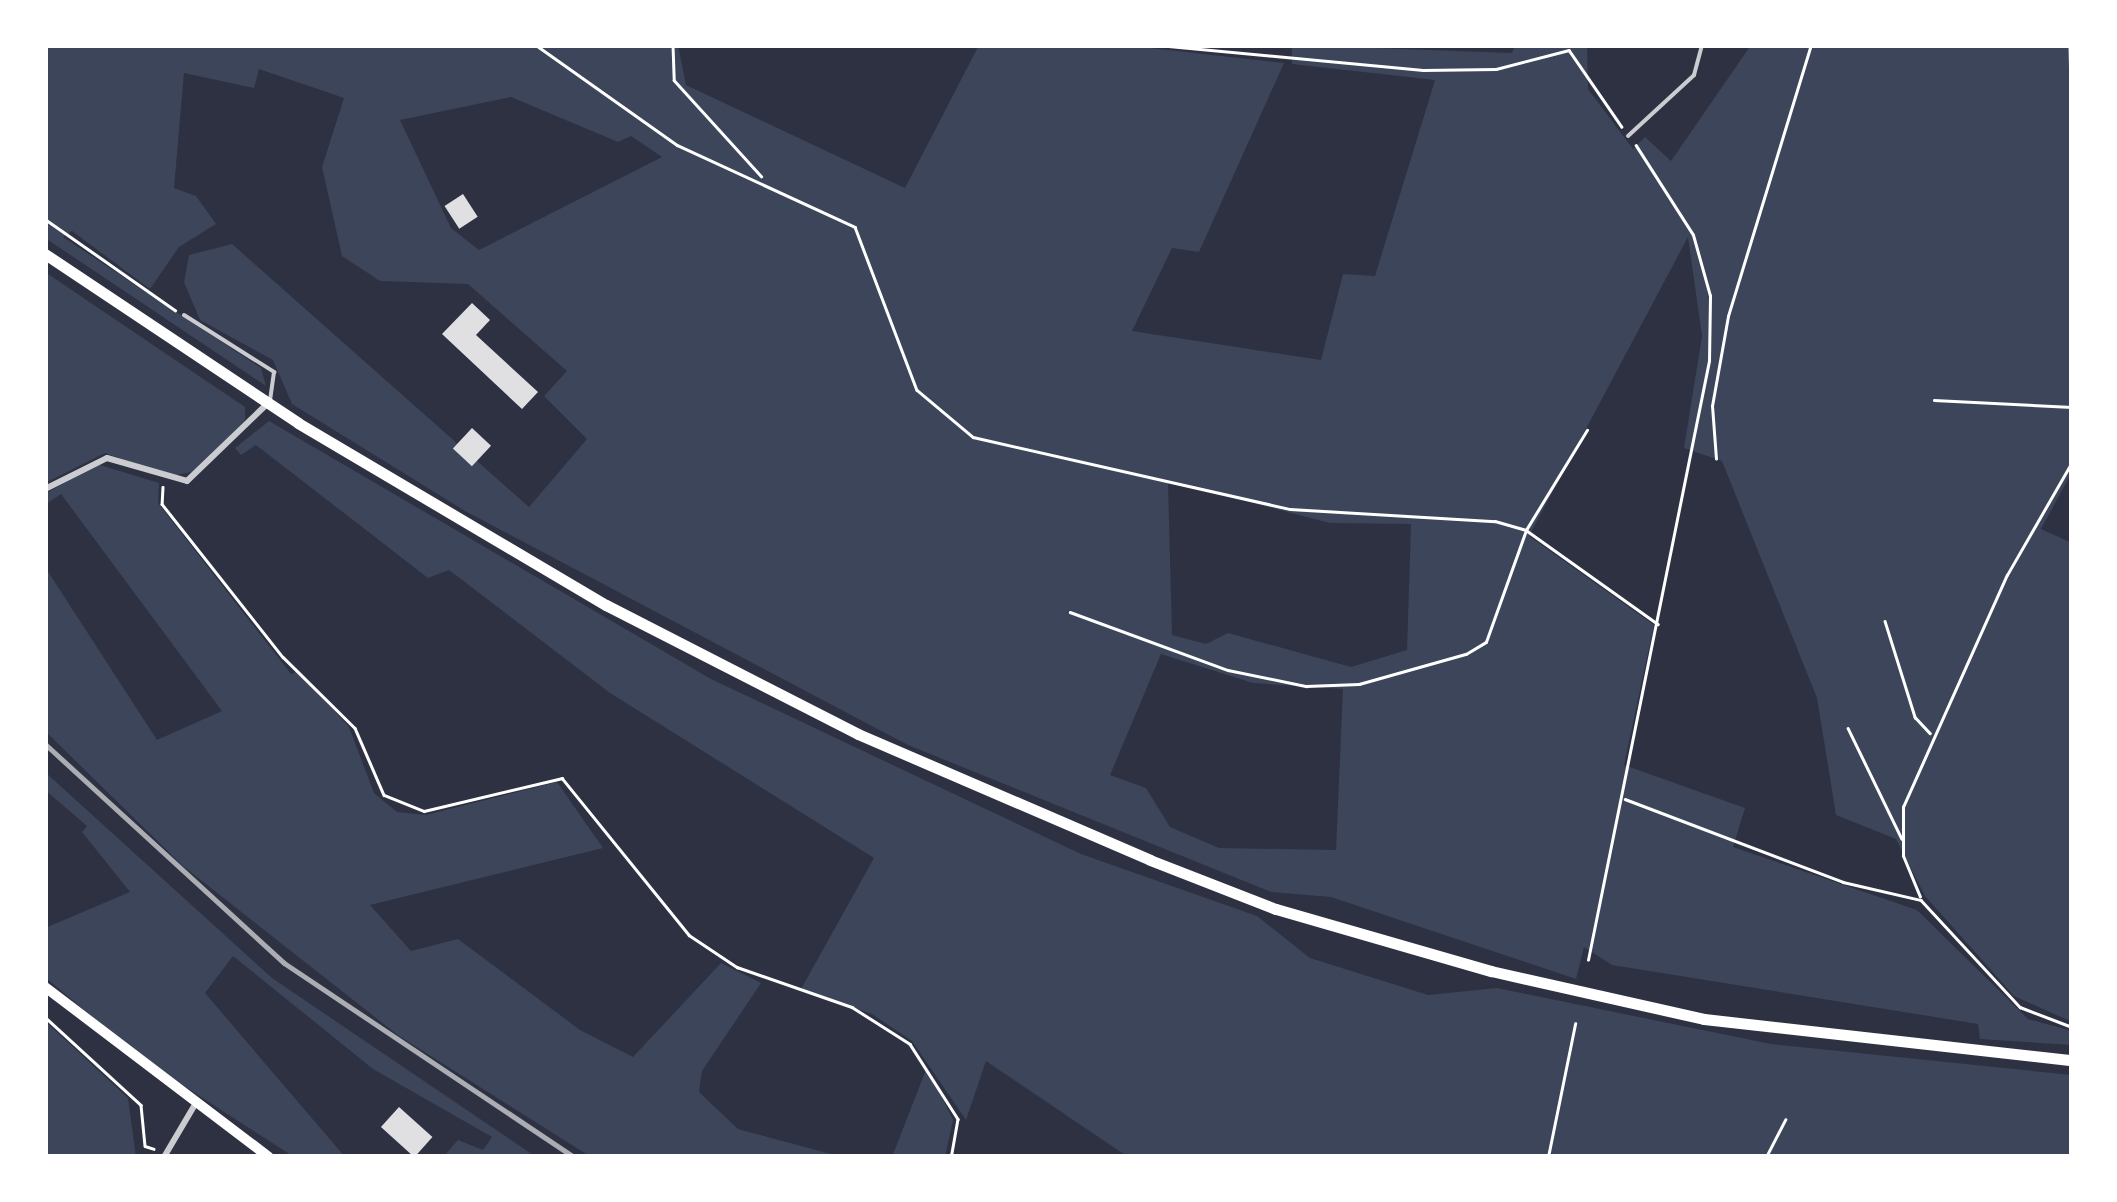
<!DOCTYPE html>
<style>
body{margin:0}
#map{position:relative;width:2117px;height:1202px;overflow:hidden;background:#2d3142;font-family:"Public Sans",sans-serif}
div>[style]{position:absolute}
.green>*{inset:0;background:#3c4559}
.building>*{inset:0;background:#e0e0e3;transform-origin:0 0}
.path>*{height:2.5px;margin:-1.25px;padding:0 1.25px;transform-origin:1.25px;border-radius:1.25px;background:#fff}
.service>*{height:4px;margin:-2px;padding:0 2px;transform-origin:2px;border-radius:2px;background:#caccd0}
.minor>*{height:6px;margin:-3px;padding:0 3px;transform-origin:3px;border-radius:3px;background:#caccd0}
.secondary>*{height:10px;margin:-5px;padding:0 5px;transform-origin:5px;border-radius:5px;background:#fff}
.primary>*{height:11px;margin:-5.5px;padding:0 5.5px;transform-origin:5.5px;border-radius:5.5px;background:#fff}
.rail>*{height:5px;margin:-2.5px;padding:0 2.5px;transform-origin:2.5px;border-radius:2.5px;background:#abadb3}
span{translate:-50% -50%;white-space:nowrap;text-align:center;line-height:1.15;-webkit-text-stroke:9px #fff;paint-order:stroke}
.frame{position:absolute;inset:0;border:48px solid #fff;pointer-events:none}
</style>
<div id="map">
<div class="green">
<i style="clip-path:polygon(evenodd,45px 45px,678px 45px,686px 85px,905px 188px,979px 45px,1124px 45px,1284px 63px,1199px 252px,1172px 248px,1132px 331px,1321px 360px,1343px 274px,1375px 276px,1435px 80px,1292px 64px,1292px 45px,1512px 53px,1515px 45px,1587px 45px,1588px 89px,1633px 149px,1645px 137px,1671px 161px,1751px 45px,2072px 45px,2072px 472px,2041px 529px,2072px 543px,2072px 1022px,2014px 996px,1925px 896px,1896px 839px,1836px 815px,1817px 698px,1722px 461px,1684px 448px,1702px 336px,1688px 237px,1529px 536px,1654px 625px,1624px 765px,1745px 808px,1733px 847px,1917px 910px,2028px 1019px,2072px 1031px,2072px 1045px,1980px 1039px,1978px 1024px,1612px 965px,1584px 947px,1576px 979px,1331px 897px,1271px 892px,908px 745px,465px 511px,292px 404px,273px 360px,200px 320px,184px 282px,189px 255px,232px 244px,529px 507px,587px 439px,544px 396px,567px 371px,468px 284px,380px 281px,342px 256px,322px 167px,344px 98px,259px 69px,254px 88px,184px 73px,174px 188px,196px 196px,216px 224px,179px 247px,150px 289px,72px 231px,63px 237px,261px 368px,266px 386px,45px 238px,45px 45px,511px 97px,618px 142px,631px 136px,662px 157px,479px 250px,451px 228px,400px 120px,511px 97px,45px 45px,1168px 481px,1330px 523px,1411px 524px,1407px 650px,1351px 667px,1228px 633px,1206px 644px,1172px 635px,1168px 481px,45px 45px,1161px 654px,1253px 683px,1343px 689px,1336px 850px,1219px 848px,1170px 827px,1146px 788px,1110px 775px,1161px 654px)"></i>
<i style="clip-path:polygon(45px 272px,245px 407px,245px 420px,197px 471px,171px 476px,105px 453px,45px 483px)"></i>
<i style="clip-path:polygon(269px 421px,711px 679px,1081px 854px,1257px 916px,1310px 958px,1428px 995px,1497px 988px,1771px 1044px,2072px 1075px,2072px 1157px,1128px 1157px,986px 1061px,966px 1120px,912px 1041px,872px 1014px,801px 989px,874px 858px,610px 693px,449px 570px,428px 578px,256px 445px,241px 455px,235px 448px)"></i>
<i style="clip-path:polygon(97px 464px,159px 483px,158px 503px,291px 674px,299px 671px,349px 727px,374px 793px,397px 812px,426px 815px,557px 782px,603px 848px,370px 905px,411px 951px,458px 939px,580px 1030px,633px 1057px,721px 963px,761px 983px,702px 1071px,699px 1092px,738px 1129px,842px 1157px,591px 1157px,399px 1036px,183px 866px,45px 731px,45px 567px,157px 740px,222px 711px,61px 494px,45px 505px,45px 494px)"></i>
<i style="clip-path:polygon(45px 772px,272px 978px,536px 1157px,443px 1157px,458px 1140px,483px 1150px,492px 1137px,373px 1069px,233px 956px,205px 993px,345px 1157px,294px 1157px,142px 1059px,45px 977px,45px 928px,130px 892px,82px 832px,87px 826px,45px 790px)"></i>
<i style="clip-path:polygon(45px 1021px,128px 1098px,136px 1157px,45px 1157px)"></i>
<i style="clip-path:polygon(927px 1067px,953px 1120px,945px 1157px,892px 1157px)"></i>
</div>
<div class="building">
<i style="left:463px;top:194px;width:27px;height:22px;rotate:57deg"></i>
<i style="clip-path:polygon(472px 303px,490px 320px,476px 335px,538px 392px,522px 409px,442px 334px)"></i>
<i style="left:472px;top:428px;width:26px;height:28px;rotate:43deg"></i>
<i style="left:399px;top:1107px;width:45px;height:27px;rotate:42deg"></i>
</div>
<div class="path">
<i style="left:536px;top:45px;width:173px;rotate:35.3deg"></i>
<i style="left:677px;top:145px;width:196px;rotate:24.7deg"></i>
<i style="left:855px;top:227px;width:174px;rotate:69.2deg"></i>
<i style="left:917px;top:390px;width:73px;rotate:40deg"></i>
<i style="left:973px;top:437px;width:325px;rotate:12.8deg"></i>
<i style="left:1290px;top:509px;width:205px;rotate:3.4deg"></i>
<i style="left:1495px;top:521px;width:32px;rotate:16deg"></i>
<i style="left:1526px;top:530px;width:162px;rotate:35.5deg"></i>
<i style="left:673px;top:45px;width:35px;rotate:88deg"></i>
<i style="left:674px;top:80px;width:130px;rotate:47.8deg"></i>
<i style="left:1158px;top:45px;width:266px;rotate:5.4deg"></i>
<i style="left:1423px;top:70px;width:73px;rotate:-0.8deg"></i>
<i style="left:1496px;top:69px;width:75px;rotate:-14.6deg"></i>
<i style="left:1569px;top:50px;width:93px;rotate:55.5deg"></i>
<i style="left:2070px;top:45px;width:85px;rotate:88.7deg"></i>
<i style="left:45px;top:219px;width:159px;rotate:35deg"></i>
<i style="left:1934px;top:400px;width:138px;rotate:2.9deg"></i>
<i style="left:1716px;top:459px;width:53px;rotate:-94.3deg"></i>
<i style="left:1712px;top:406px;width:91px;rotate:-79.9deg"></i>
<i style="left:1728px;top:316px;width:283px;rotate:-73deg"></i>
<i style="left:163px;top:487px;width:17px;rotate:93deg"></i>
<i style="left:162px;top:504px;width:195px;rotate:51.7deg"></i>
<i style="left:283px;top:657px;width:101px;rotate:44.6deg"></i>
<i style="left:355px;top:728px;width:73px;rotate:66.6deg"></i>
<i style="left:384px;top:795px;width:43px;rotate:21.8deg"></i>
<i style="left:424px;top:811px;width:142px;rotate:-13.4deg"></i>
<i style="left:562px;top:778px;width:202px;rotate:51deg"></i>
<i style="left:689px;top:935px;width:58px;rotate:33.7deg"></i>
<i style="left:737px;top:967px;width:122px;rotate:19.2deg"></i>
<i style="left:852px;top:1007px;width:69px;rotate:32.5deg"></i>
<i style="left:910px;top:1044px;width:89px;rotate:57.4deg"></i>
<i style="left:958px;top:1119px;width:39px;rotate:100deg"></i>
<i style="left:1070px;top:612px;width:168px;rotate:20.2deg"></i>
<i style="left:1228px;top:670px;width:80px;rotate:11.6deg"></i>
<i style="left:1306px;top:686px;width:53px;rotate:-2.2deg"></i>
<i style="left:1359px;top:684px;width:111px;rotate:-15.7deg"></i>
<i style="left:1466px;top:654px;width:23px;rotate:-31deg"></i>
<i style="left:1486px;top:642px;width:119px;rotate:-70.3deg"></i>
<i style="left:1526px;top:530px;width:117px;rotate:-58.6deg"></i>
<i style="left:1885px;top:621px;width:101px;rotate:72.6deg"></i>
<i style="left:1915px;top:717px;width:22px;rotate:47deg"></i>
<i style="left:1848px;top:728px;width:123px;rotate:64.1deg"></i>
<i style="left:1625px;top:799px;width:233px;rotate:20.8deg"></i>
<i style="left:1843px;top:882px;width:80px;rotate:13deg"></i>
<i style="left:1921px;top:900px;width:146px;rotate:47.2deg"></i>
<i style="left:2020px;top:1007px;width:56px;rotate:21deg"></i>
<i style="left:1920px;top:897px;width:44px;rotate:-112.5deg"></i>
<i style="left:1903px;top:856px;width:49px;rotate:-90deg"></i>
<i style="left:1903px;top:807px;width:254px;rotate:-65.9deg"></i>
<i style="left:2007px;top:575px;width:130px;rotate:-60.1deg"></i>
<i style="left:1588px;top:960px;width:611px;rotate:-78.58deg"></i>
<i style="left:1709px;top:361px;width:65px;rotate:-89.1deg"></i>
<i style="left:1710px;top:296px;width:63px;rotate:-105.6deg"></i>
<i style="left:1693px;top:235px;width:106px;rotate:-122.6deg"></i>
<i style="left:45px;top:1017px;width:130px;rotate:42.5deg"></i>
<i style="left:141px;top:1105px;width:41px;rotate:84.4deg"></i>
<i style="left:145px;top:1146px;width:9px;rotate:18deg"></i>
<i style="left:1548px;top:1157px;width:136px;rotate:-78.5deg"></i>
<i style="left:1766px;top:1157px;width:42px;rotate:-62.8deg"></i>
</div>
<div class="service">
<i style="left:1628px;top:136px;width:90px;rotate:-42.7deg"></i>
<i style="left:1694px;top:75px;width:31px;rotate:-75deg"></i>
<i style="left:184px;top:315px;width:107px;rotate:32.3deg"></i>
<i style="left:274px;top:372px;width:27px;rotate:98deg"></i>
</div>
<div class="minor">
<i style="left:45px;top:489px;width:69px;rotate:-26.6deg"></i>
<i style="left:107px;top:458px;width:83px;rotate:16deg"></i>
<i style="left:187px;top:481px;width:111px;rotate:-43.9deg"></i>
<i style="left:164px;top:1157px;width:59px;rotate:-59.5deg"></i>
</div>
<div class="secondary">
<i style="left:45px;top:987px;width:281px;rotate:37.2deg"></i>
</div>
<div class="primary">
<i style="left:45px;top:254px;width:304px;rotate:33.7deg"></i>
<i style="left:298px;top:423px;width:358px;rotate:30.6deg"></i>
<i style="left:606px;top:605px;width:283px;rotate:27.1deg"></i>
<i style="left:858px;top:734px;width:318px;rotate:23.3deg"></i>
<i style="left:1150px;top:860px;width:135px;rotate:21.3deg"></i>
<i style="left:1276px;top:909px;width:224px;rotate:16.1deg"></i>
<i style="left:1491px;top:971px;width:218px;rotate:12.7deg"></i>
<i style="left:1704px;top:1019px;width:370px;rotate:6.4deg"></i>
</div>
<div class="rail">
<i style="left:45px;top:744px;width:324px;rotate:42.5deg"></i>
<i style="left:284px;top:963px;width:349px;rotate:33.8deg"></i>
</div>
<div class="frame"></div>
</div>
